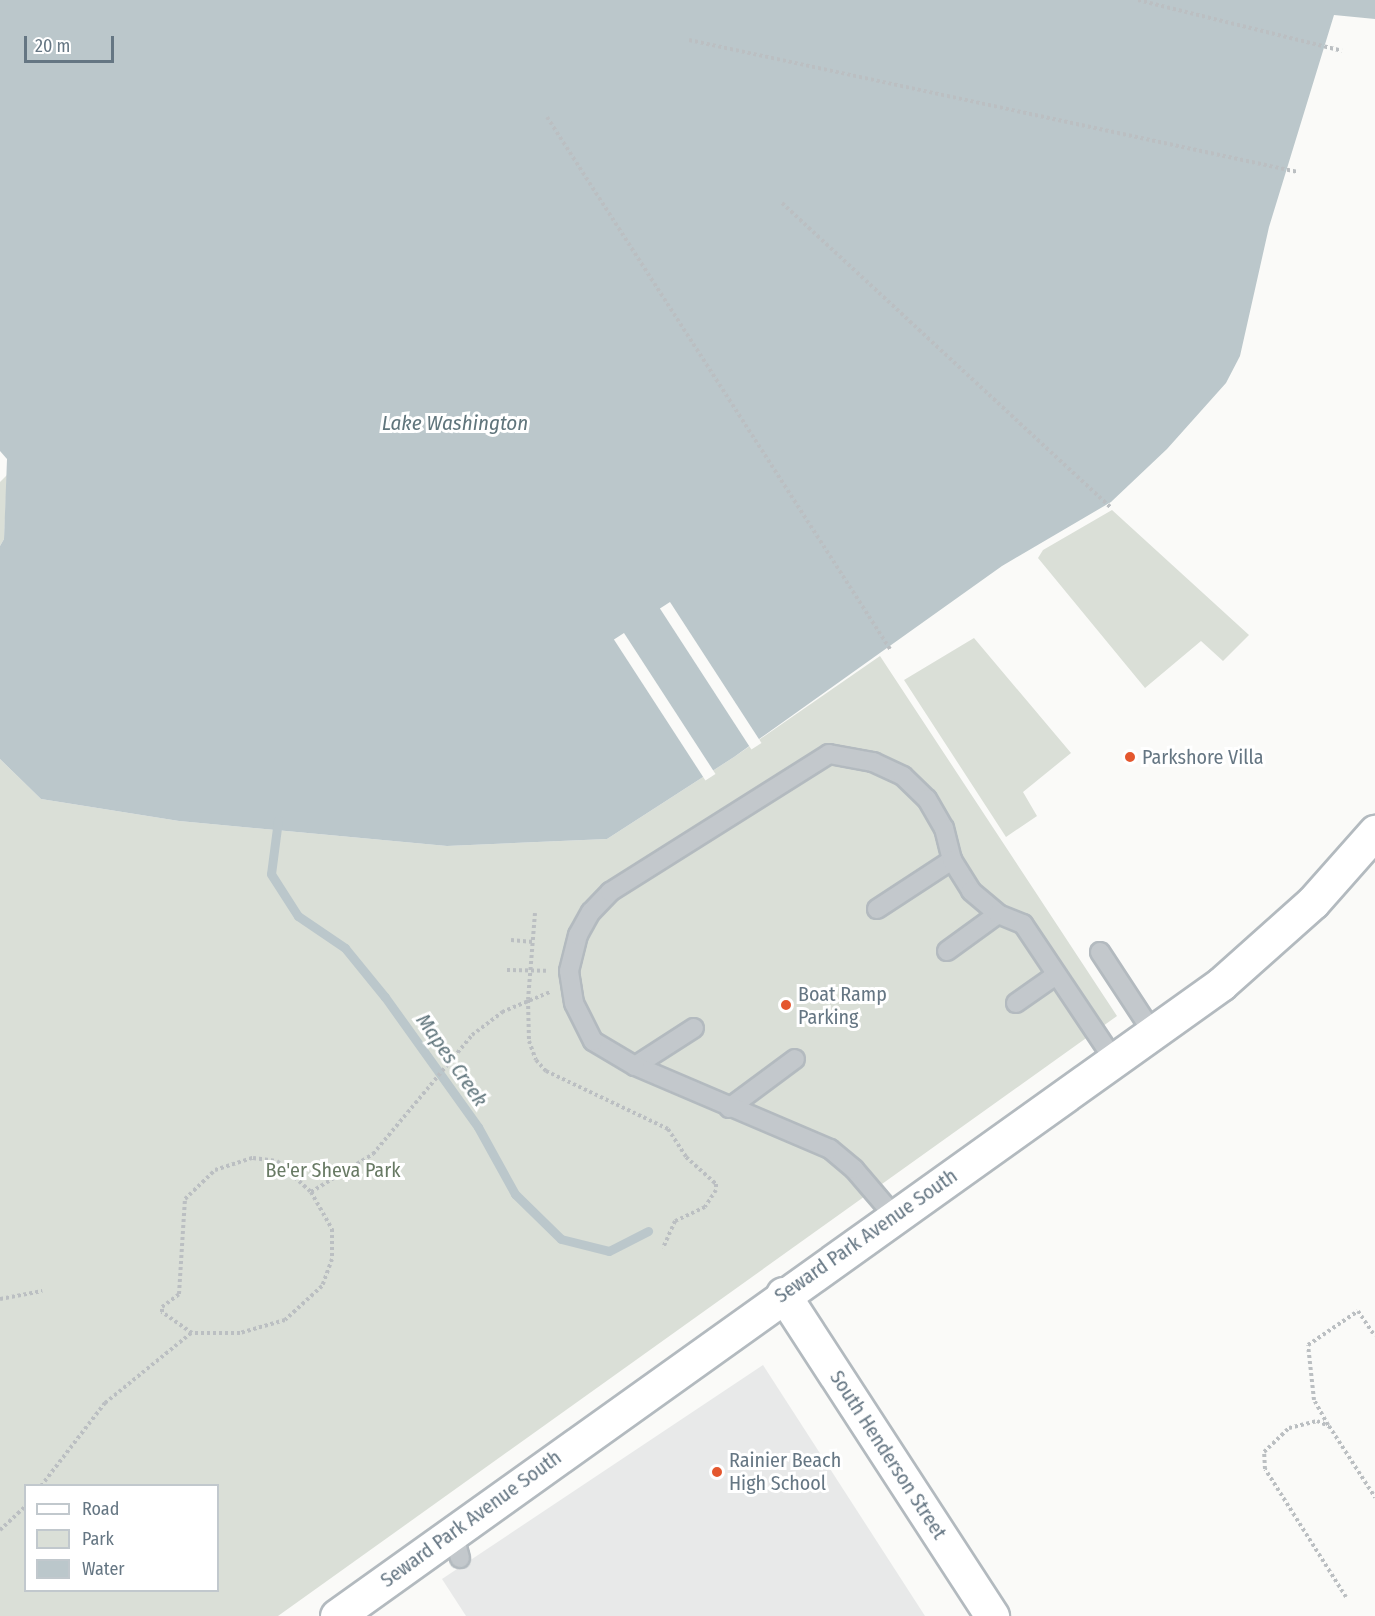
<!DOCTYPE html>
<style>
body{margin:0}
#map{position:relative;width:1375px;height:1616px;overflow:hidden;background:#fafaf8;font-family:"Fira Sans Condensed",sans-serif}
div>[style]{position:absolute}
.built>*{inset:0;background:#e8e9e9}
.green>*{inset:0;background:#dadfd7}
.water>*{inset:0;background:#bbc7cb}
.pier>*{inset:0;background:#fafaf8;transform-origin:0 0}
.stream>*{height:9px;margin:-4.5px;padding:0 4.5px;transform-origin:4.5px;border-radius:4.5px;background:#bbc7cb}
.path>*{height:4px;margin-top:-2px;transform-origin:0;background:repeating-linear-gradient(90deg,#bbbfc2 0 3px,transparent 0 6px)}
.roads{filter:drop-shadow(2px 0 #b3babf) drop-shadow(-2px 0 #b3babf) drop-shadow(0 2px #b3babf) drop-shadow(0 -2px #b3babf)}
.lane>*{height:18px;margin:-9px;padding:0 9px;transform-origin:9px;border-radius:9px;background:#c3c8cc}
.secondary>*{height:33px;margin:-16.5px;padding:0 16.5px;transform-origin:16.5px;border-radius:16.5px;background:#fff}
.dots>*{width:16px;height:16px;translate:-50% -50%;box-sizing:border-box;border:3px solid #fff;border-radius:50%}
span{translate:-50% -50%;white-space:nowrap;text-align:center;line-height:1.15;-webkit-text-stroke:6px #fff;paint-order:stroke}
.poi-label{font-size:20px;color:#657683}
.left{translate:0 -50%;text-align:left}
.park-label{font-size:20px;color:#687a64}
.street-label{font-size:20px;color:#657683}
.water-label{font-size:21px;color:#60757c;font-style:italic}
.legend{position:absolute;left:24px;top:1484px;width:195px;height:108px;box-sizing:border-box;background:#fff;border:2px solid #c1c8cd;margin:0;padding:8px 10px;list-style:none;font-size:18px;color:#657683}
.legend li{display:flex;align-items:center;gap:12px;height:30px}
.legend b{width:30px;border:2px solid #c1c8cd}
.scale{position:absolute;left:24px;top:36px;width:90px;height:27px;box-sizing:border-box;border:3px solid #657683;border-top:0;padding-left:8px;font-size:18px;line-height:21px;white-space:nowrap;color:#657683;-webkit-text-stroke:4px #fff;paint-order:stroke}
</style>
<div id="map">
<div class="built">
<i style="clip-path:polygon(763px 1365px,925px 1616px,466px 1616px,442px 1579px)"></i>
</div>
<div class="green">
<i style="clip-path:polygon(7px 475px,4px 539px,0 546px,0 482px)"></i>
<i style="clip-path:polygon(1112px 510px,1249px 635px,1223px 661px,1201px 641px,1145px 688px,1038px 558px,1043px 550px)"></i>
<i style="clip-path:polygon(974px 638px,1071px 753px,1023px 792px,1037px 816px,1006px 837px,904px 680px)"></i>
<i style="clip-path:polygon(evenodd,880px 656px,1117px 1016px,278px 1616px,0 1616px,0 759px,41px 799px,179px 821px,447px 846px,607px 839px,734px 757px,880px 656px,26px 1486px,218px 1486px,218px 1590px,26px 1590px,26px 1486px)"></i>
</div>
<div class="water">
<i style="clip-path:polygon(0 0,1375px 0,1375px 19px,1334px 15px,1269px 227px,1240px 356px,1226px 383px,1167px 449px,1111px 502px,1002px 566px,734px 757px,607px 839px,447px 846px,179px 821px,41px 799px,0 759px,0 546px,4px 539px,7px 459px,0 451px)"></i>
</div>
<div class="pier">
<i style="left:670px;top:602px;width:168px;height:12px;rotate:57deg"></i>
<i style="left:624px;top:633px;width:168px;height:12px;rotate:57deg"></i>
</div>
<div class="stream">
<i style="left:278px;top:820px;width:54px;rotate:97.4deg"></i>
<i style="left:271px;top:874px;width:50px;rotate:57.3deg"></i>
<i style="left:298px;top:916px;width:57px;rotate:34.2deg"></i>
<i style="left:345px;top:948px;width:63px;rotate:50.8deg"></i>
<i style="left:385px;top:997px;width:160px;rotate:54.4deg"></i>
<i style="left:478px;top:1127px;width:77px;rotate:61.1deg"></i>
<i style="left:515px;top:1194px;width:64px;rotate:44.4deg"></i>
<i style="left:561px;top:1239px;width:49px;rotate:14deg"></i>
<i style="left:609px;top:1251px;width:44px;rotate:-27.1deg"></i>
</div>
<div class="path">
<i style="left:1138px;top:0;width:210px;rotate:14deg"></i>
<i style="left:689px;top:40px;width:623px;rotate:12.23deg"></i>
<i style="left:547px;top:117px;width:633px;rotate:57.19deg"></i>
<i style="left:782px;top:203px;width:447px;rotate:42.8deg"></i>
<i style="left:535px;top:913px;width:87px;rotate:94.6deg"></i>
<i style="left:528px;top:1000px;width:41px;rotate:88.6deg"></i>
<i style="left:529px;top:1041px;width:20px;rotate:70deg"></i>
<i style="left:536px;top:1060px;width:15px;rotate:48deg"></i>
<i style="left:546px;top:1071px;width:135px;rotate:25.4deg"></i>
<i style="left:668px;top:1129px;width:33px;rotate:57deg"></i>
<i style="left:686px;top:1157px;width:40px;rotate:42deg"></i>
<i style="left:716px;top:1184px;width:6px;rotate:90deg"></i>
<i style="left:716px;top:1190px;width:20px;rotate:123deg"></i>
<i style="left:705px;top:1207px;width:33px;rotate:155deg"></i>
<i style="left:675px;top:1221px;width:30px;rotate:114deg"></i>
<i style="left:511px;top:940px;width:22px;rotate:5deg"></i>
<i style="left:507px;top:970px;width:39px;rotate:1deg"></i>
<i style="left:253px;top:1158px;width:24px;rotate:7deg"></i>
<i style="left:277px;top:1161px;width:46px;rotate:42.4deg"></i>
<i style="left:311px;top:1192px;width:43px;rotate:60.4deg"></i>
<i style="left:332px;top:1229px;width:30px;rotate:90deg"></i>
<i style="left:332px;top:1259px;width:29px;rotate:110deg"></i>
<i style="left:322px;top:1286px;width:50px;rotate:137.4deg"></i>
<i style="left:285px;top:1320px;width:47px;rotate:163.9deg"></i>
<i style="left:240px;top:1333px;width:48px;rotate:180deg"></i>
<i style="left:192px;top:1333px;width:37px;rotate:-145deg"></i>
<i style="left:162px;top:1312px;width:5px;rotate:-90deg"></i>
<i style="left:162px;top:1307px;width:21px;rotate:-37deg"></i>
<i style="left:179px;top:1294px;width:95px;rotate:-86.4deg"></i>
<i style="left:185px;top:1199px;width:42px;rotate:-44deg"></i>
<i style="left:215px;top:1170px;width:40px;rotate:-18deg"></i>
<i style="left:311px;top:1192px;width:73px;rotate:-31.5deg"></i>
<i style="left:373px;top:1154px;width:155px;rotate:-50.2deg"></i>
<i style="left:472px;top:1035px;width:38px;rotate:-37deg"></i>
<i style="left:502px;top:1012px;width:52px;rotate:-22.6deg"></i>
<i style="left:0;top:1299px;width:43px;rotate:-10.8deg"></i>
<i style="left:1328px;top:1425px;width:29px;rotate:-119deg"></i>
<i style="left:1314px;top:1400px;width:55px;rotate:-96.2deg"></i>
<i style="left:1308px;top:1345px;width:60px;rotate:-34.2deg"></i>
<i style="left:1358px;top:1311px;width:30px;rotate:56deg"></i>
<i style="left:41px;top:1486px;width:105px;rotate:-52.4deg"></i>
<i style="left:105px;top:1403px;width:111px;rotate:-39.1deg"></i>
<i style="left:0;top:1530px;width:35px;rotate:-43deg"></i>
<i style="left:1346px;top:1597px;width:151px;rotate:-122.3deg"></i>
<i style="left:1265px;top:1469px;width:17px;rotate:-93deg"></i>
<i style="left:1264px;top:1452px;width:35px;rotate:-44deg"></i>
<i style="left:1289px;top:1428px;width:29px;rotate:-14deg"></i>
<i style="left:1317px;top:1421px;width:13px;rotate:23deg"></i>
<i style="left:1329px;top:1426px;width:85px;rotate:57.1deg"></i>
</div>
<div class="roads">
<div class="lane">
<i style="left:877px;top:909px;width:90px;rotate:-33.2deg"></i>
<i style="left:947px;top:951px;width:63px;rotate:-36deg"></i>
<i style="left:1100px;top:952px;width:97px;rotate:56.8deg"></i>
<i style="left:1016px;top:1003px;width:49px;rotate:-35deg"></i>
<i style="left:635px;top:1066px;width:70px;rotate:-32.8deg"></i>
<i style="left:729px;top:1108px;width:82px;rotate:-36.6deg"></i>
<i style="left:895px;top:1217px;width:63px;rotate:-130.5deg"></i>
<i style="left:854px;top:1169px;width:31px;rotate:-140deg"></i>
<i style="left:830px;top:1149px;width:212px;rotate:-156.9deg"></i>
<i style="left:635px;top:1066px;width:49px;rotate:-149.2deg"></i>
<i style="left:593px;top:1041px;width:42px;rotate:-116.6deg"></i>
<i style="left:574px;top:1003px;width:32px;rotate:-99deg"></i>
<i style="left:569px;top:971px;width:37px;rotate:-76deg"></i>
<i style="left:578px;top:935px;width:26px;rotate:-61deg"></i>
<i style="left:591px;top:912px;width:28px;rotate:-46deg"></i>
<i style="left:610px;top:892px;width:259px;rotate:-32.2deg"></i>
<i style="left:829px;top:754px;width:45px;rotate:10.3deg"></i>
<i style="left:873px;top:762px;width:33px;rotate:25deg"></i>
<i style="left:903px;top:776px;width:33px;rotate:44deg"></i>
<i style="left:927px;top:799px;width:34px;rotate:60deg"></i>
<i style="left:944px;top:828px;width:33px;rotate:76deg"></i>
<i style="left:952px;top:860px;width:36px;rotate:58deg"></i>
<i style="left:971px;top:891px;width:35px;rotate:40deg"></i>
<i style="left:998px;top:914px;width:27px;rotate:22deg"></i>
<i style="left:1023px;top:924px;width:164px;rotate:56.2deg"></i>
<i style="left:453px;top:1532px;width:27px;rotate:75deg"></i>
</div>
<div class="secondary">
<i style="left:783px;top:1294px;width:384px;rotate:57deg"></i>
<i style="left:337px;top:1616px;width:1087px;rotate:-35.56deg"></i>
<i style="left:1221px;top:984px;width:123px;rotate:-41.7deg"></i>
<i style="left:1313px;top:902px;width:94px;rotate:-48.5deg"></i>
</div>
</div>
<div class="dots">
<i style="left:1130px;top:757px;background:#e4572e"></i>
<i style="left:786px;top:1005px;background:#e4572e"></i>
<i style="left:717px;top:1472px;background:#e4572e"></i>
</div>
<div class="poi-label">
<span class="left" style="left:1142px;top:757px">Parkshore Villa</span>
<span class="left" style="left:798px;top:1006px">Boat Ramp<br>Parking</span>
<span class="left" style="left:729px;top:1472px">Rainier Beach<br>High School</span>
</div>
<div class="park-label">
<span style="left:333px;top:1170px">Be'er Sheva Park</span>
</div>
<div class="street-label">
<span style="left:866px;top:1236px;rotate:-35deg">Seward Park Avenue South</span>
<span style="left:888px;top:1455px;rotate:57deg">South Henderson Street</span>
<span style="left:471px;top:1519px;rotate:-36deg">Seward Park Avenue South</span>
</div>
<div class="water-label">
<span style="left:455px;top:423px">Lake Washington</span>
<span style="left:452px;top:1060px;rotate:55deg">Mapes Creek</span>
</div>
<ul class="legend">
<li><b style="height:8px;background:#fff"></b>Road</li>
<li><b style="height:16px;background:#dadfd7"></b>Park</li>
<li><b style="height:16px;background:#bbc7cb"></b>Water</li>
</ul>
<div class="scale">20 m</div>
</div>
